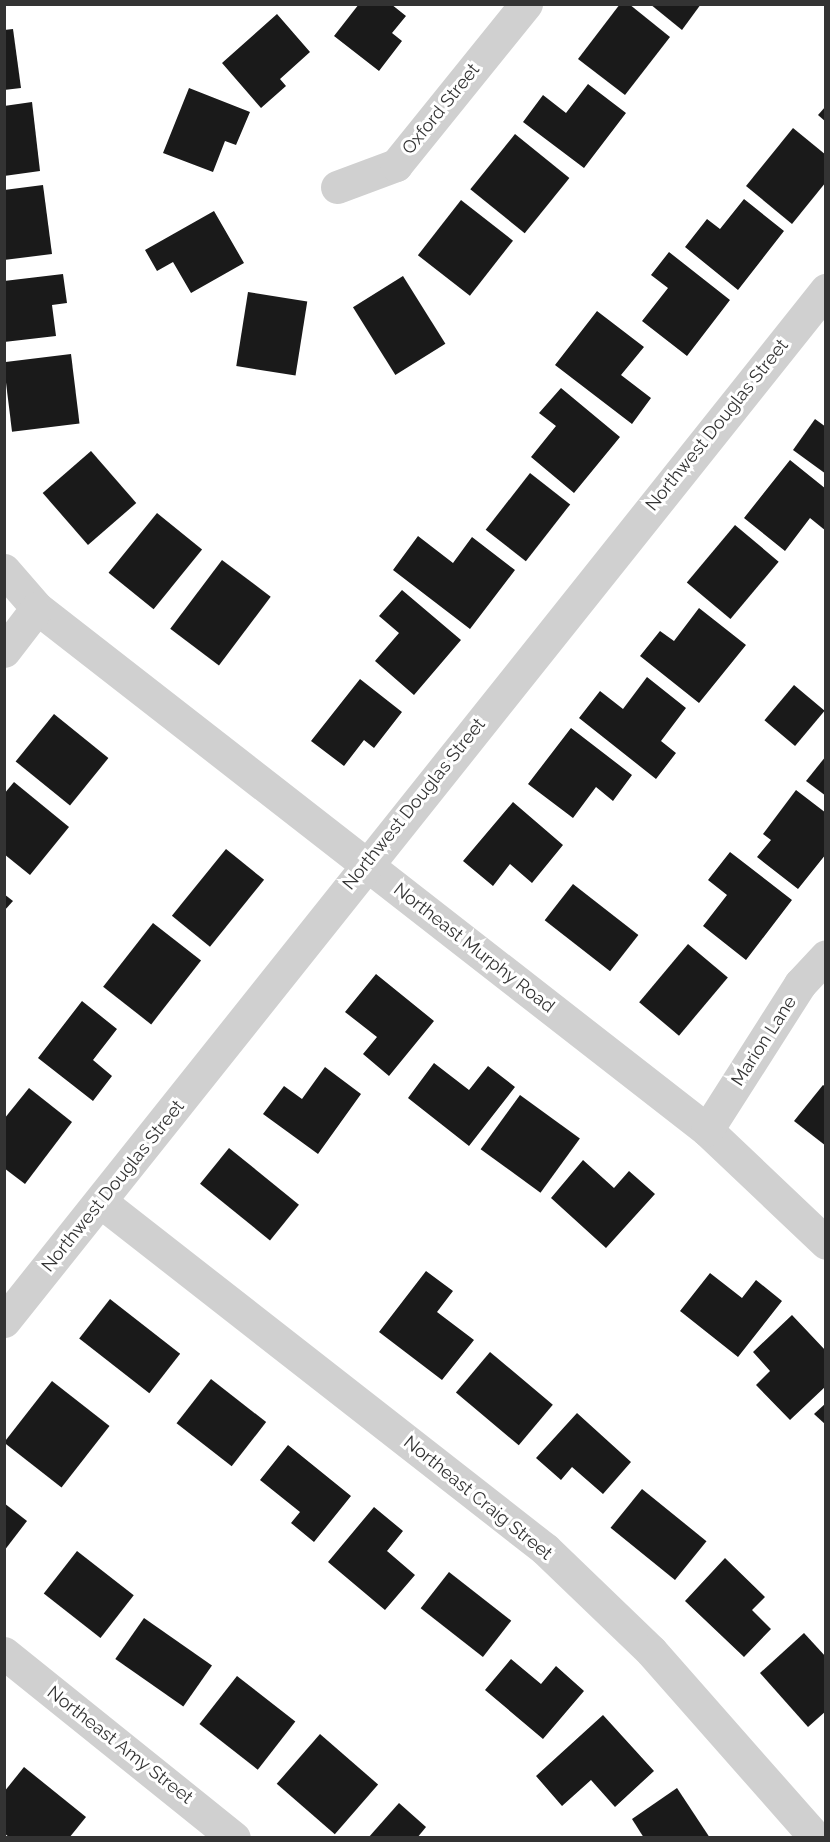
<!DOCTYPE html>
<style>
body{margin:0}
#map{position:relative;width:830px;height:1842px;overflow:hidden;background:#fff;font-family:Raleway,sans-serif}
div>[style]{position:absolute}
.building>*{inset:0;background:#1a1a1a;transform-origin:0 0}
.street>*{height:33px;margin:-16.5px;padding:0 16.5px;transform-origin:16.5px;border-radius:16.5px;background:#d0d0d0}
span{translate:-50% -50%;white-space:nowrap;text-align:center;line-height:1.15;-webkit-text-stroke:6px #fff;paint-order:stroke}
.street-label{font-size:18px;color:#333}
.frame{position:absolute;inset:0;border:6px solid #333;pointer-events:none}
</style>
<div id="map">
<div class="building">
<i style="clip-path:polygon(359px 4px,391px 4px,406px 16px,392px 33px,402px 41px,379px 71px,334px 36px)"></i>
<i style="clip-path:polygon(620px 4px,629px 4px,670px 37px,625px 95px,578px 59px)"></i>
<i style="clip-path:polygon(650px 4px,701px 4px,682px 30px)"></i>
<i style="clip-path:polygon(277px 14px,310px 52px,280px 79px,286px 86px,261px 108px,222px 63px)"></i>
<i style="clip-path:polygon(13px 29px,21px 88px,4px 90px,4px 30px)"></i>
<i style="clip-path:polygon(588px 84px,626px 113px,584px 168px,523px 122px,543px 95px,566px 113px)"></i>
<i style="clip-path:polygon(189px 88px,250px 112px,236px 145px,225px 141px,213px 172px,163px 153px)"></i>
<i style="clip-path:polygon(32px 102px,40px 171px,4px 176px,4px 106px)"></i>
<i style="clip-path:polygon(826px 106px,826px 122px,818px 115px)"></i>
<i style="clip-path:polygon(793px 128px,826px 155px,826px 182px,792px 224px,746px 186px)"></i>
<i style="left:515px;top:134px;width:70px;height:71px;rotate:39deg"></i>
<i style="clip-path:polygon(43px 185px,52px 254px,4px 260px,4px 190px)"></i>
<i style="clip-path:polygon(744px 199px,784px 231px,738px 290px,685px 247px,707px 219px,720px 229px)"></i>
<i style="left:461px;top:200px;width:66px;height:70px;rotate:38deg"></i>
<i style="clip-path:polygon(214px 211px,244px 263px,191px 293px,173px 262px,157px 271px,145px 250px)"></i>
<i style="clip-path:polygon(669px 252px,730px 300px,687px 356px,642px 321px,668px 288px,651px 275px)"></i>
<i style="clip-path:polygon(63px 274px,67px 303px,52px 305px,56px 336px,4px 342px,4px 281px)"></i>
<i style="left:403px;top:276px;width:80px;height:59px;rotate:58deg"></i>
<i style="left:248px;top:292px;width:60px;height:75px;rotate:9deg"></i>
<i style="clip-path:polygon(597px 311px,644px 347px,621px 375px,651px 398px,632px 424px,555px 365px)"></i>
<i style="left:71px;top:354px;width:70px;height:68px;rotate:83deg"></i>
<i style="clip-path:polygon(561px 388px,620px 437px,574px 493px,531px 457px,556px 426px,539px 413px)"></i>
<i style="clip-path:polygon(815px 419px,826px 427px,826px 474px,793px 450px)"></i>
<i style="left:91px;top:451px;width:69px;height:64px;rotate:49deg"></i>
<i style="clip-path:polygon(790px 460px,826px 489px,826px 531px,810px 518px,785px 551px,744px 518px)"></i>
<i style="left:530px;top:473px;width:51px;height:72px;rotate:38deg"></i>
<i style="left:157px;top:513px;width:58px;height:77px;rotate:39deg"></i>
<i style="left:735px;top:525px;width:57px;height:75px;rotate:40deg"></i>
<i style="clip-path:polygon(418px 536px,453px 563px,472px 537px,515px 570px,470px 629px,393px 570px)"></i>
<i style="left:222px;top:560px;width:61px;height:86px;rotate:37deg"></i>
<i style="clip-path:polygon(402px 590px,461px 640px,414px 695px,375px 661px,399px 633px,379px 616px)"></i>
<i style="clip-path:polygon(699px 608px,746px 645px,699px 703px,640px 656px,660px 631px,674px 641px)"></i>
<i style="clip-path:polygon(647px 677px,686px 708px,661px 741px,676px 753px,656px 779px,579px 718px,600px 691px,623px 709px)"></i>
<i style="clip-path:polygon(360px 679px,402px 712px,374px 748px,364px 740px,344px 766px,311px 741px)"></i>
<i style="left:794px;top:685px;width:40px;height:46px;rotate:40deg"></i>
<i style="left:54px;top:714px;width:70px;height:61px;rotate:39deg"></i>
<i style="clip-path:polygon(571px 728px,632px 775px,613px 801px,596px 787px,573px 818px,528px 784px)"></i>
<i style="clip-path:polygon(826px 756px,826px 796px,806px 781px)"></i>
<i style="clip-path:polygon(14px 782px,69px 827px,30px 875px,4px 854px,4px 794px)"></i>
<i style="clip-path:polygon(796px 790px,826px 813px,826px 854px,798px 889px,757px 857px,771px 840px,763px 834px)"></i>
<i style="clip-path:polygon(513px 802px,563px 845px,532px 883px,510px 864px,493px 886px,463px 861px)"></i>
<i style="left:226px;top:849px;width:49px;height:86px;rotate:39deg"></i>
<i style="clip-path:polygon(730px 852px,792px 900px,746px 960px,703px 926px,727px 895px,708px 880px)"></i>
<i style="left:573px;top:884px;width:83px;height:46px;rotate:38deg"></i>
<i style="clip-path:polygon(4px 894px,13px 901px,4px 911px)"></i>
<i style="left:153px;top:923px;width:61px;height:81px;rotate:38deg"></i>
<i style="left:688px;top:944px;width:52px;height:76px;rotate:40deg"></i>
<i style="clip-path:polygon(376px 974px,434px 1021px,389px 1076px,363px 1054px,377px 1037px,345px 1012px)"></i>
<i style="clip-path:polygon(82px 1001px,117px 1029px,93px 1060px,112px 1076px,93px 1101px,38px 1058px)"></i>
<i style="clip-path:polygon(434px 1063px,469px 1090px,488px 1066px,515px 1087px,469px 1146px,408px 1098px)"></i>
<i style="clip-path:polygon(325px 1067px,361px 1094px,318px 1154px,263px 1114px,284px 1086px,302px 1099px)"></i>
<i style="clip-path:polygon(823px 1085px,826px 1087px,826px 1146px,794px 1121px)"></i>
<i style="clip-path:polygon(29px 1088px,72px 1122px,25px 1184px,4px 1168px,4px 1119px)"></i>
<i style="left:520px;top:1095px;width:74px;height:67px;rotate:36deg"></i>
<i style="left:229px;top:1148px;width:90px;height:46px;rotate:39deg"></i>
<i style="clip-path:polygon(583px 1160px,614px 1188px,629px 1171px,655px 1194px,606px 1248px,551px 1198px)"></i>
<i style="clip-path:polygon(426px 1271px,453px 1291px,437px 1312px,474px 1340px,442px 1380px,379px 1332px)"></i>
<i style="clip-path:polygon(710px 1273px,742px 1298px,756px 1280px,782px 1301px,738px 1357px,680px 1311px)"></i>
<i style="left:110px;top:1299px;width:89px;height:50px;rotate:38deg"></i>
<i style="clip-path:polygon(792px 1315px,826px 1351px,826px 1386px,790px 1420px,756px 1385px,770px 1371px,753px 1352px)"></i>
<i style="left:490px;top:1352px;width:82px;height:53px;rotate:40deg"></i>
<i style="left:211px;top:1379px;width:70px;height:56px;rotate:38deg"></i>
<i style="left:52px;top:1381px;width:73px;height:78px;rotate:38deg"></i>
<i style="clip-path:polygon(826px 1403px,826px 1425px,814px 1414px)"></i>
<i style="clip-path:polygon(577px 1413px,631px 1462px,603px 1494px,572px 1467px,561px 1480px,536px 1458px)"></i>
<i style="clip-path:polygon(288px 1445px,351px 1496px,314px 1542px,291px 1523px,300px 1512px,260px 1480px)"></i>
<i style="left:642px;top:1489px;width:83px;height:50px;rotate:39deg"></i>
<i style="clip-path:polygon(4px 1503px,27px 1521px,4px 1551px)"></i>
<i style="clip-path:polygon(374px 1507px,403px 1531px,387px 1551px,415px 1575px,385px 1610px,328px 1562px)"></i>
<i style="left:77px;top:1551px;width:72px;height:54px;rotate:38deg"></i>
<i style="clip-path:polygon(725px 1558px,765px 1597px,752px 1610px,771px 1629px,744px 1657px,685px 1601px)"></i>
<i style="left:449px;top:1572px;width:79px;height:46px;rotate:38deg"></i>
<i style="left:144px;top:1618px;width:83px;height:50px;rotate:35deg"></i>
<i style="clip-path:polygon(804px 1633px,826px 1657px,826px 1711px,808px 1727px,760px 1673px)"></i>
<i style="clip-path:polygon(511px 1659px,541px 1684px,556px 1666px,584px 1691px,543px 1739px,485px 1690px)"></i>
<i style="left:237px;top:1676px;width:74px;height:61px;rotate:38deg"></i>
<i style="clip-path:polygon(603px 1715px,654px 1771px,615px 1807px,591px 1780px,562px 1806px,536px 1776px)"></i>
<i style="left:320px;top:1734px;width:77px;height:66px;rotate:41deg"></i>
<i style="clip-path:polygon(24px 1767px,86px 1817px,69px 1838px,10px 1838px,4px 1833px,4px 1792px)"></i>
<i style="clip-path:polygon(677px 1788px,710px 1838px,644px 1838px,632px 1819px)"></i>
<i style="clip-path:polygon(399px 1803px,426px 1827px,417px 1838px,368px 1838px)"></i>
</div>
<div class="street">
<i style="left:337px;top:187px;width:63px;rotate:-20.4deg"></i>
<i style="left:396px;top:165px;width:207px;rotate:-51.1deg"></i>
<i style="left:4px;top:570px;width:50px;rotate:49deg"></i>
<i style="left:37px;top:608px;width:849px;rotate:37.92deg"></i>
<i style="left:707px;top:1130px;width:164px;rotate:43.5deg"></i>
<i style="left:4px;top:651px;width:54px;rotate:-52.5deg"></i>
<i style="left:707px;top:1130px;width:173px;rotate:-57.5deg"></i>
<i style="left:800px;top:984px;width:38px;rotate:-47deg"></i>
<i style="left:101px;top:1202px;width:564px;rotate:38.01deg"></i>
<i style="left:545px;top:1549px;width:147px;rotate:43.9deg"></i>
<i style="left:651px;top:1651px;width:249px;rotate:48.6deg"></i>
<i style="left:4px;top:1321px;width:1319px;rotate:-51.44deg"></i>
<i style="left:4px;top:1653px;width:295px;rotate:38.8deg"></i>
</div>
<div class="street-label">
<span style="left:441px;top:109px;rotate:-51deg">Oxford Street</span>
<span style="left:717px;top:425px;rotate:-51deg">Northwest Douglas Street</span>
<span style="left:414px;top:804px;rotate:-51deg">Northwest Douglas Street</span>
<span style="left:474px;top:948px;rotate:38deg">Northeast Murphy Road</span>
<span style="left:764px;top:1041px;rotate:-57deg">Marion Lane</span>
<span style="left:113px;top:1186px;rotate:-51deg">Northwest Douglas Street</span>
<span style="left:478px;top:1498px;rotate:39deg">Northeast Craig Street</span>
<span style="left:120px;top:1745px;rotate:38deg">Northeast Amy Street</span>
</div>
<div class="frame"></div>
</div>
